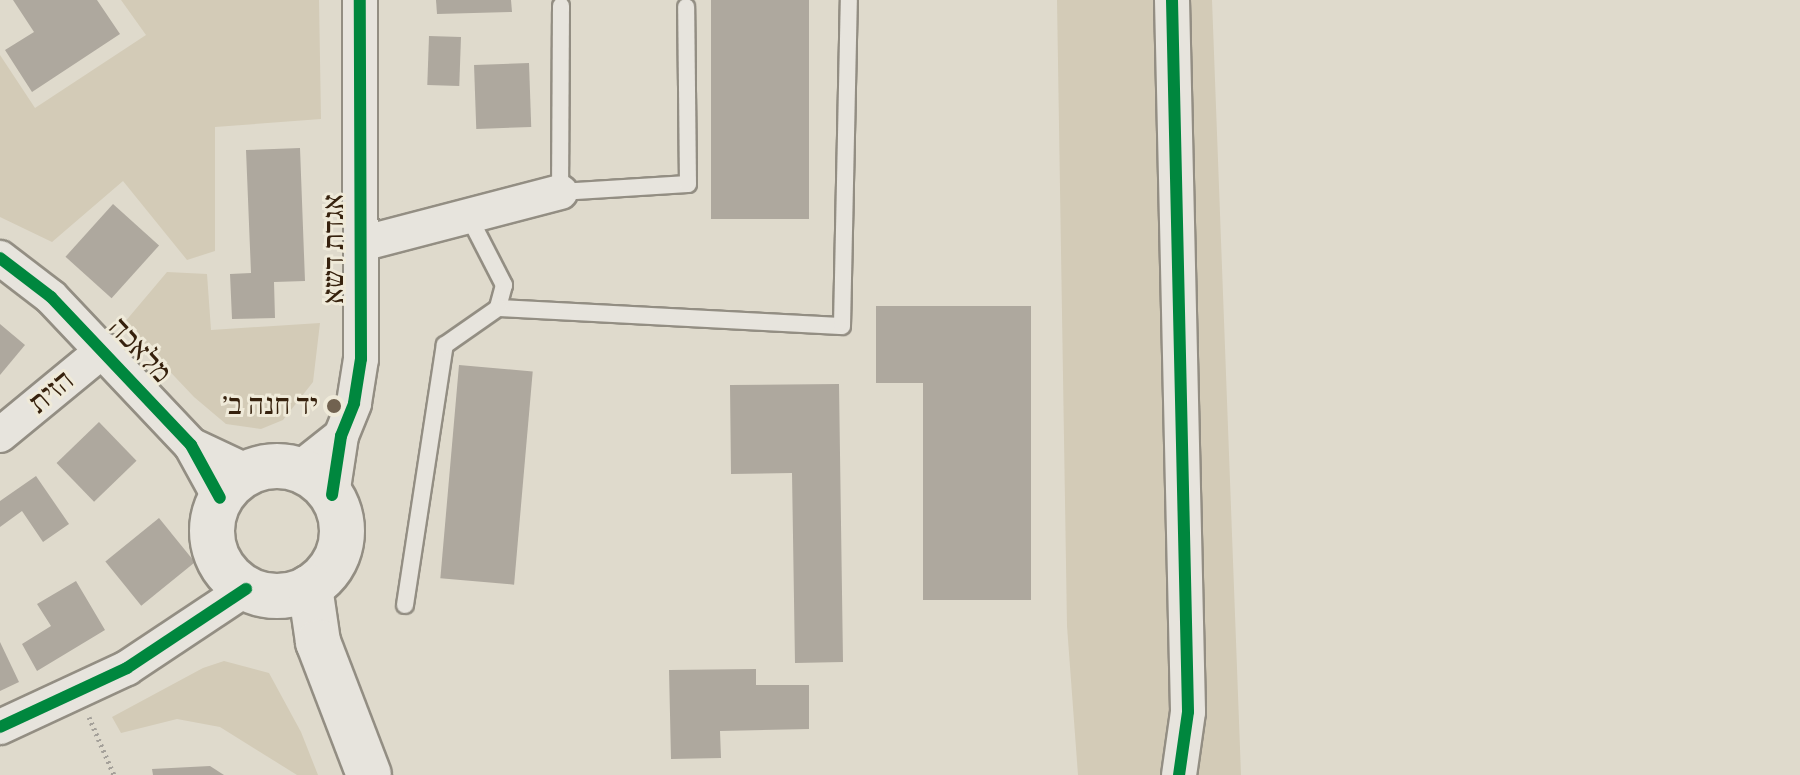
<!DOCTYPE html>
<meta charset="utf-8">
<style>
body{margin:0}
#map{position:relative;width:1800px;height:775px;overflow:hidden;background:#dfdacc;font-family:Vollkorn,"Frank Ruhl Libre",serif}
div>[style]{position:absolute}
.green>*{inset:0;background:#d3cbb7}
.building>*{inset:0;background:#aea89e;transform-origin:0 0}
.path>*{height:5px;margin-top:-2.5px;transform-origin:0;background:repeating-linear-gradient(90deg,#a5a19a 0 2px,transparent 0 6px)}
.roads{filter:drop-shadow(2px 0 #938e83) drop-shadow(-2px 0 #938e83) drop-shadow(0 2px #938e83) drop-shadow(0 -2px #938e83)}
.lane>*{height:16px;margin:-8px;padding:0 8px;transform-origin:8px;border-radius:8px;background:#e7e4dd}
.street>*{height:34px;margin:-17px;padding:0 17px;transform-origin:17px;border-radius:17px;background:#e7e4dd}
.secondary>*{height:44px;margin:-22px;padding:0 22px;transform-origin:22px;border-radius:22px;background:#e7e4dd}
.secondary>.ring{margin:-22px;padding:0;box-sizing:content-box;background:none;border:44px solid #e7e4dd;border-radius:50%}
.cycleway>*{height:12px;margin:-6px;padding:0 6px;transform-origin:6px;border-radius:6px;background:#00873e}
.dots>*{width:22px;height:22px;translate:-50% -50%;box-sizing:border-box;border:4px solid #efead9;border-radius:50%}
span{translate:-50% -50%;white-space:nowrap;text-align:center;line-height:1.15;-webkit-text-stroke:6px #efead9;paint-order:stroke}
.street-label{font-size:30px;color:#36210d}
.poi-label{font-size:30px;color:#36210d}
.right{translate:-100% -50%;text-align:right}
</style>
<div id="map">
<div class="green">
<i style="clip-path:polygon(121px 0,319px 0,321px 119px,215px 127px,215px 251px,187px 260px,123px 181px,52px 242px,0 217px,0 55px,35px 108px,146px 35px)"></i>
<i style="clip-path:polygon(1057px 0,1212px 0,1241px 775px,1078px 775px,1067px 626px)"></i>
<i style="clip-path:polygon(167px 272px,207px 274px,211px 330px,320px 323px,313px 382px,283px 420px,261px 429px,226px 424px,194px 397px,124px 323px)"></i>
<i style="clip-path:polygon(224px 661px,269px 673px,301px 732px,318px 775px,297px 775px,220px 727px,177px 719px,121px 733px,112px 717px,203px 668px)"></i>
</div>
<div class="building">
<i style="clip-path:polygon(13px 0,97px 0,120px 34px,32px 92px,5px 50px,34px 32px)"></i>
<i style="clip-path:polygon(436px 0,511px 0,512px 12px,437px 14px)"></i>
<i style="left:711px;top:0;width:98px;height:219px"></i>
<i style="left:429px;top:36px;width:32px;height:49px;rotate:2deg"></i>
<i style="left:529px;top:63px;width:64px;height:55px;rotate:88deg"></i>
<i style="clip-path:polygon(300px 148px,305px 281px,274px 282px,275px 318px,232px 319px,230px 274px,251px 273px,246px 150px)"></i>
<i style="left:113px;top:204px;width:62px;height:71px;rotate:42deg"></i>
<i style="clip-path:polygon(876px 306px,1031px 306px,1031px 600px,923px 600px,923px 383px,876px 383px)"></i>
<i style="clip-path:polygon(0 324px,25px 345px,0 375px)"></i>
<i style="left:459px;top:365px;width:74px;height:214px;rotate:5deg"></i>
<i style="clip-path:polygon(839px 384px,843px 662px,795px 663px,792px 473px,731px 474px,730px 385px)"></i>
<i style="left:99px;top:422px;width:54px;height:59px;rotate:46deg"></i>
<i style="clip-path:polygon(36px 476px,69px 524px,43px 542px,22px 511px,0 527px,0 501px)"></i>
<i style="left:159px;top:518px;width:57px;height:69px;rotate:51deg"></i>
<i style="clip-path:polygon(76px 581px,105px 630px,37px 671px,22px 644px,51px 626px,37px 604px)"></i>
<i style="clip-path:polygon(0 642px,19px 682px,0 691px)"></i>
<i style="clip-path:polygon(756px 669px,756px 685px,809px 685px,809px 729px,720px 731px,721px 758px,671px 759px,669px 670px)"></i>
<i style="clip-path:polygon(210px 766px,224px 775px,153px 775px,152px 769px)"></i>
</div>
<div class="path">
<i style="left:89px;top:717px;width:63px;rotate:66.7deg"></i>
</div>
<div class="roads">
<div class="lane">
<i style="left:561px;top:6px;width:186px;rotate:90.3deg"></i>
<i style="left:560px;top:192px;width:128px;rotate:-3.6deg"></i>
<i style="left:688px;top:184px;width:177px;rotate:-90.6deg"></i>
<i style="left:468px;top:215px;width:79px;rotate:62.8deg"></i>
<i style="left:504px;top:285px;width:24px;rotate:105deg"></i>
<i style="left:498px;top:308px;width:344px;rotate:3deg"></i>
<i style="left:842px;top:326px;width:326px;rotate:-88.8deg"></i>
<i style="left:405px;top:605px;width:263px;rotate:-81.3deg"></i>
<i style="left:445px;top:345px;width:65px;rotate:-34.9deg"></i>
</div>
<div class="street">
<i style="left:1172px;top:0;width:712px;rotate:88.71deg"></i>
<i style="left:1188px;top:712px;width:64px;rotate:98.1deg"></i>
<i style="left:361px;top:244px;width:206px;rotate:-14.6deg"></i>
<i style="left:0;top:258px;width:64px;rotate:37.4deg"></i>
<i style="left:51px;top:297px;width:204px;rotate:46.6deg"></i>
<i style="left:191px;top:445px;width:60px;rotate:61.3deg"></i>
<i style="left:0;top:435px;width:134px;rotate:-39.5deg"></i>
<i style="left:191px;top:445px;width:63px;rotate:25.3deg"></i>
<i style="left:299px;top:469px;width:53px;rotate:-38.2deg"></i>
<i style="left:332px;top:495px;width:60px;rotate:-81.3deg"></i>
<i style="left:341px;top:436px;width:35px;rotate:-68deg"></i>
<i style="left:354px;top:403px;width:45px;rotate:-81deg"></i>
<i style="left:361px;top:359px;width:359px;rotate:-90.2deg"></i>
<i style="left:0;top:727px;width:140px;rotate:-24.9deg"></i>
<i style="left:127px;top:668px;width:143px;rotate:-33.6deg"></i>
</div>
<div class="secondary">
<i class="ring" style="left:212px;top:466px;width:86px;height:86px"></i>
<i style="left:310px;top:587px;width:56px;rotate:81.7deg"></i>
<i style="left:318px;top:642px;width:142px;rotate:69deg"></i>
</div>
</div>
<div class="cycleway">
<i style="left:1172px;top:0;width:712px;rotate:88.71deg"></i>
<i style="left:1188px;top:712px;width:64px;rotate:98.1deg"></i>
<i style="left:0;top:258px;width:64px;rotate:37.4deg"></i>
<i style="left:51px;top:297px;width:204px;rotate:46.6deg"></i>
<i style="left:191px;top:445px;width:60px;rotate:61.3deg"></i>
<i style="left:332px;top:495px;width:60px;rotate:-81.3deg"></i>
<i style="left:341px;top:436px;width:35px;rotate:-68deg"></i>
<i style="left:354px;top:403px;width:45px;rotate:-81deg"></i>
<i style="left:361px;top:359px;width:359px;rotate:-90.2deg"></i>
<i style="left:0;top:727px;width:140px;rotate:-24.9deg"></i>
<i style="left:127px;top:668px;width:143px;rotate:-33.6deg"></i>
</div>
<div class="dots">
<i style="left:334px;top:406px;background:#716250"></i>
</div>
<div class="street-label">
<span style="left:335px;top:249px;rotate:-90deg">אגדת דשא</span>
<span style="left:139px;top:351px;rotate:47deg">מלאכה</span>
<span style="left:52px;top:393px;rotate:-40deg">הזית</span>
</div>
<div class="poi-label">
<span class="right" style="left:318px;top:406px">יד חנה ב׳</span>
</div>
</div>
